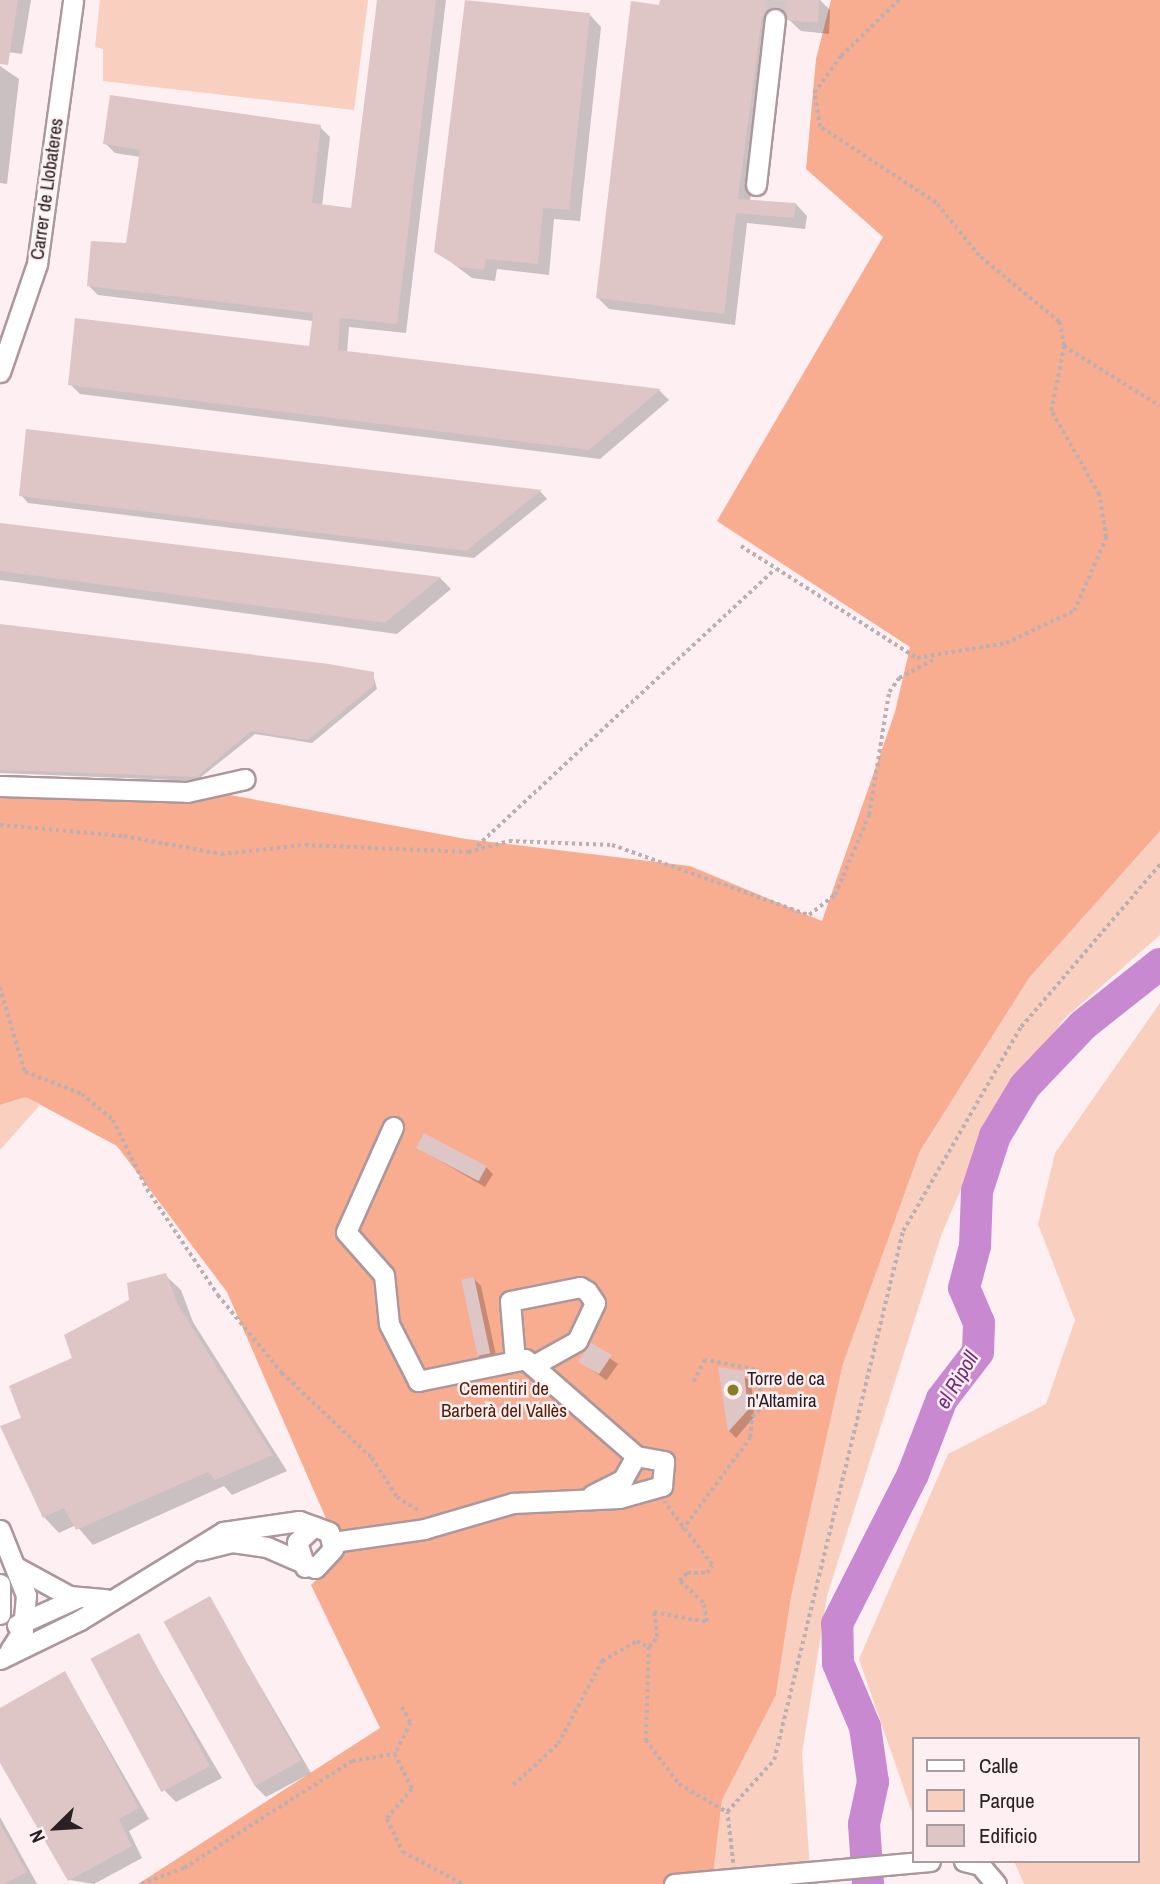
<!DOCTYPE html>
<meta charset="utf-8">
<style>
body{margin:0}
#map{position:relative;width:1160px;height:1884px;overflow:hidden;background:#fdeff2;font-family:"Archivo Narrow",sans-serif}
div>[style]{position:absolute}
.green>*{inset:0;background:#f9cfbf}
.forest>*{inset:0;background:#f8ac90}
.shadow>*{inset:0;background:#0003;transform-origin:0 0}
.river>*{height:32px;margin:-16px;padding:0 16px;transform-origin:16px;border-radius:16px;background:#c989d1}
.building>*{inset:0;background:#ddc6c5;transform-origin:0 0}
.minor-tunnel>*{height:19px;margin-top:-9.5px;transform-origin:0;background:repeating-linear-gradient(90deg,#d2c6c8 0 19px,transparent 0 29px)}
.path>*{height:3.5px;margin-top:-1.75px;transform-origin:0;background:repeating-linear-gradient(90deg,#bbafb1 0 3.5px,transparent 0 7px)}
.roads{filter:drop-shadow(2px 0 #ac979c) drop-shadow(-2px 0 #ac979c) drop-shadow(0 2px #ac979c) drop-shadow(0 -2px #ac979c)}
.minor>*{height:19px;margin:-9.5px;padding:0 9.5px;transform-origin:9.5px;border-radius:9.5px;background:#fff}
.dots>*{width:19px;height:19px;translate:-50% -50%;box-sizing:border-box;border:4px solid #fdeff2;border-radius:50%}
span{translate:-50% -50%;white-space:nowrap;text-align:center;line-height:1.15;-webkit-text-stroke:5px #fdeff2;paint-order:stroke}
.street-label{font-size:19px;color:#282022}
.poi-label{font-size:19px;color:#282022}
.left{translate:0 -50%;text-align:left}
.park-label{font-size:19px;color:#551c03}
.water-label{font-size:21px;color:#74297f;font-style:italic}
.legend{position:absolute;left:912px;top:1737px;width:228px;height:126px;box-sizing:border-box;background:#fdeff2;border:2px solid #a89c9f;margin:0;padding:9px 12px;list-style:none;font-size:21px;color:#282022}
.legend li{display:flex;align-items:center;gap:14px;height:35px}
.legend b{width:35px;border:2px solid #a89c9f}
.north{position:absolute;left:21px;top:1793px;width:70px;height:70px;-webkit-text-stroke:5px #fdeff2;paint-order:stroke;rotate:246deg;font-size:19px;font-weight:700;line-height:28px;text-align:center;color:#282022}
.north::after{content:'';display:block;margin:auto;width:24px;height:32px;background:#282022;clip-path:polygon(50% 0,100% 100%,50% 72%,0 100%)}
</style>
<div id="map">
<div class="green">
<i style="clip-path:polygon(100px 0,368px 0,354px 110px,103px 81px,103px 49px,95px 47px)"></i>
<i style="clip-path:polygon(1160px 831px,1160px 935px,1065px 1018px,994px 1113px,942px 1233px,827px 1596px,802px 1753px,811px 1884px,712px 1884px,722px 1800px,776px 1695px,791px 1597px,843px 1364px,920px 1151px,1029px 978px)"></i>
<i style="clip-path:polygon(1160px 1003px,1160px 1884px,1024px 1884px,1014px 1861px,1137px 1861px,1137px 1739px,913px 1739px,913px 1815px,859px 1659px,948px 1454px,1046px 1404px,1075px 1320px,1038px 1224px,1055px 1153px)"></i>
<i style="clip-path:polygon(26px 1097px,40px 1105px,0 1150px,0 1105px)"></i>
</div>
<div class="forest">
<i style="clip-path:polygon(831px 0,1160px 0,1160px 831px,1029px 978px,920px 1151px,843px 1364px,791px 1597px,776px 1695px,722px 1800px,712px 1884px,138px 1884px,380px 1728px,311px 1585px,342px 1555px,227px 1292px,117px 1146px,26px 1097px,0 1105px,0 784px,230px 795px,466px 839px,690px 866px,822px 921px,895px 712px,910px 647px,717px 521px,883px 237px,806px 169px,816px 59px)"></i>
</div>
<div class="shadow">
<i style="clip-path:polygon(0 0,31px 0,22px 54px,0 51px)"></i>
<i style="clip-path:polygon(379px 0,446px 0,406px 333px,349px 327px,347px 353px,660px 391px,669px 400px,600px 459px,80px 394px,70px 384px,311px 348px,313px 321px,98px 295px,88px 285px,128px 245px,140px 157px,115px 153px,105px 143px,320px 127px,330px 137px,322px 206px,353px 210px)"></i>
<i style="clip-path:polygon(662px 0,820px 0,830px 10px,829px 34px,801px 31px,787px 18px,773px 29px,750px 201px,796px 204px,807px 216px,805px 229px,747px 223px,735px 325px,609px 309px,598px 298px)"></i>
<i style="clip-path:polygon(590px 15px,601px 27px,580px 221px,554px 219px,549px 275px,497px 269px,495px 281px,472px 278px,436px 251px)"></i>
<i style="clip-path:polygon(0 66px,19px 79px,7px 184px,0 183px)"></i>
<i style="clip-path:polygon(27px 431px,541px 492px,547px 499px,474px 558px,28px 503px,21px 495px)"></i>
<i style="clip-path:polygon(0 525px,440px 578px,451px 589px,397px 634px,0 580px)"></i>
<i style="clip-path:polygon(0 627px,373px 674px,377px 689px,312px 743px,255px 734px,196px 781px,0 773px)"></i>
<i style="clip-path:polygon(418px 1148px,486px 1167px,493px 1174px,485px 1187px)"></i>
<i style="clip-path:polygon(165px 1275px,181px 1290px,193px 1322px,287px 1471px,232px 1495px,224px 1486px,93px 1545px,76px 1525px,59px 1533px,44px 1517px,23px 1419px,74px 1359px)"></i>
<i style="clip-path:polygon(474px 1279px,481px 1286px,497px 1360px,484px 1362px,477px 1354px)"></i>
<i style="left:591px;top:1345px;width:33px;height:20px;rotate:35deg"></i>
<i style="clip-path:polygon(720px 1369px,751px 1380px,754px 1417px,736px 1438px,729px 1431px)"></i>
<i style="clip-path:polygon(209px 1598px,311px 1773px,266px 1797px,255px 1786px)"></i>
<i style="clip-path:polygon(138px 1635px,222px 1778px,176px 1802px,165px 1791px)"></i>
<i style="clip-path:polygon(65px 1673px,149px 1819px,129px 1831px,142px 1858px,94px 1884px,70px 1880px,0 1758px,0 1710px)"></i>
<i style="clip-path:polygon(0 1817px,37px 1884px,0 1884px)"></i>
</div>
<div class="river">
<i style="left:868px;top:1884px;width:60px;rotate:-93.8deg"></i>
<i style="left:864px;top:1824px;width:43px;rotate:-77.9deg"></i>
<i style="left:873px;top:1782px;width:56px;rotate:-98.3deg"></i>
<i style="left:865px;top:1727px;width:69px;rotate:-112.9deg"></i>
<i style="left:838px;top:1663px;width:39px;rotate:-91deg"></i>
<i style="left:837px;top:1624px;width:168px;rotate:-63.1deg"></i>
<i style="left:913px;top:1474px;width:80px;rotate:-68.9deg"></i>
<i style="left:942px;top:1399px;width:59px;rotate:-52.5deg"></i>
<i style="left:978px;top:1352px;width:29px;rotate:-88deg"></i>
<i style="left:979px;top:1323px;width:38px;rotate:-113deg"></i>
<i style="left:964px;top:1288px;width:43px;rotate:-75.3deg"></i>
<i style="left:975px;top:1246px;width:55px;rotate:-87.9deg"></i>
<i style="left:977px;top:1191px;width:58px;rotate:-71.9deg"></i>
<i style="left:995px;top:1136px;width:58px;rotate:-59deg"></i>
<i style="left:1025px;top:1086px;width:84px;rotate:-46.4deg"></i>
<i style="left:1083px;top:1025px;width:98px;rotate:-38.4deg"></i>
</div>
<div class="building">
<i style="clip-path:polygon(0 0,18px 0,8px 65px,0 64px)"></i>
<i style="clip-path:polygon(377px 0,436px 0,397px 324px,340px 318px,338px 350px,661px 389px,589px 450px,68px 385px,75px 318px,309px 346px,313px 313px,87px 286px,91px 241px,126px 243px,140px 150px,103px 144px,110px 95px,321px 125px,312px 203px,351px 208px)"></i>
<i style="clip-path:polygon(465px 0,590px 13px,569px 210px,543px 208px,538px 264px,486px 259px,484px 270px,459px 267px,434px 252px)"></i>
<i style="clip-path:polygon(660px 0,819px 0,818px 23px,787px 20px,776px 7px,762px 17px,738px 199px,796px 203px,794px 218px,736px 213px,724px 314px,596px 298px,631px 1px,659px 5px)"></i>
<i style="clip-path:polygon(26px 429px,542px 490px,466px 551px,19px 496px)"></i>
<i style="clip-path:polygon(0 523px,441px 577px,385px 623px,0 571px)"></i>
<i style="clip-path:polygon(0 624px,329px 664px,374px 672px,374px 685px,308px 740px,251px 731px,197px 777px,0 770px)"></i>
<i style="left:424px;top:1133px;width:71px;height:17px;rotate:28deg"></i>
<i style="clip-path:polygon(166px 1273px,178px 1305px,273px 1455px,215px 1480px,208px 1472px,76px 1530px,64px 1508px,43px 1518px,0 1426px,21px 1418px,9px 1386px,72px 1358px,64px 1335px,129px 1300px,127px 1283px)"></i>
<i style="left:474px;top:1277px;width:78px;height:13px;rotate:78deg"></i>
<i style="clip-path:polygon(591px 1343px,612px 1355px,599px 1374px,578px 1362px)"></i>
<i style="clip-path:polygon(718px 1367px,744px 1371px,748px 1410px,728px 1432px)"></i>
<i style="left:210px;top:1596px;width:188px;height:53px;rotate:61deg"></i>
<i style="left:139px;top:1633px;width:151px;height:55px;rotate:62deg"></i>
<i style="clip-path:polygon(65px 1671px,139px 1808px,119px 1819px,132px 1846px,68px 1881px,0 1763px,0 1708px)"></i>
<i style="clip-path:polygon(0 1824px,27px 1872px,4px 1884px,0 1884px)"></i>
</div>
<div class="minor-tunnel">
<i style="left:775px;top:19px;width:19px;rotate:-87deg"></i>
</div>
<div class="path">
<i style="left:1064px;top:346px;width:113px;rotate:32deg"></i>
<i style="left:741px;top:546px;width:209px;rotate:32.5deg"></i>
<i style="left:917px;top:658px;width:90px;rotate:-9.6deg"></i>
<i style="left:1006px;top:643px;width:75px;rotate:-25.2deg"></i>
<i style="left:1074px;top:611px;width:80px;rotate:-66.3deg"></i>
<i style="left:1106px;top:538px;width:44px;rotate:-99.2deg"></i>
<i style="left:1099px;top:495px;width:97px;rotate:-119.7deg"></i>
<i style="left:1051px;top:411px;width:66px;rotate:-78.7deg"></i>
<i style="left:1064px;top:346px;width:25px;rotate:-102deg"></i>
<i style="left:1059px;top:322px;width:104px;rotate:-140.5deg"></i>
<i style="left:979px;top:256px;width:68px;rotate:-129.1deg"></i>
<i style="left:936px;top:203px;width:139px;rotate:-146.8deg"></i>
<i style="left:820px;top:127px;width:35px;rotate:-100deg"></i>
<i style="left:814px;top:93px;width:46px;rotate:-53.9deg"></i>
<i style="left:841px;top:56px;width:81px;rotate:-44deg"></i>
<i style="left:0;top:825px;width:124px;rotate:5.1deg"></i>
<i style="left:124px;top:836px;width:99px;rotate:10.5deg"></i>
<i style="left:221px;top:854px;width:84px;rotate:-6.1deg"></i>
<i style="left:305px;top:845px;width:163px;rotate:2.5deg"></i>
<i style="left:468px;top:852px;width:42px;rotate:-15deg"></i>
<i style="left:509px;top:841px;width:103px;rotate:2.2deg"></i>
<i style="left:612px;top:845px;width:209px;rotate:19.6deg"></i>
<i style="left:809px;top:915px;width:33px;rotate:-38deg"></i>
<i style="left:835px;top:895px;width:87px;rotate:-67deg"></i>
<i style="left:869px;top:815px;width:125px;rotate:-80.8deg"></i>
<i style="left:889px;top:692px;width:17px;rotate:-54deg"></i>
<i style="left:899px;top:678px;width:41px;rotate:-27.8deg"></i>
<i style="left:477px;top:846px;width:407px;rotate:-42.9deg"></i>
<i style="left:0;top:987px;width:89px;rotate:73.6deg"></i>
<i style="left:25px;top:1072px;width:61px;rotate:21.1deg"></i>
<i style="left:82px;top:1094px;width:40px;rotate:40deg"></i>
<i style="left:113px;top:1120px;width:77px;rotate:63.8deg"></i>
<i style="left:147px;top:1189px;width:128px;rotate:56.2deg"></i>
<i style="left:218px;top:1295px;width:101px;rotate:50.6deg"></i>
<i style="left:282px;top:1373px;width:124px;rotate:43.4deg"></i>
<i style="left:372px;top:1458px;width:46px;rotate:57.3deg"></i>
<i style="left:397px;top:1497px;width:28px;rotate:32deg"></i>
<i style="left:682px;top:1530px;width:114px;rotate:-53.5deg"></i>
<i style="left:750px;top:1438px;width:21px;rotate:-85deg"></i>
<i style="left:752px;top:1417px;width:16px;rotate:-43deg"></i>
<i style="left:764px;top:1406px;width:37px;rotate:-104deg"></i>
<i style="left:755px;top:1370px;width:51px;rotate:-168.7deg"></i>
<i style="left:705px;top:1360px;width:25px;rotate:117deg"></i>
<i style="left:649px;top:1647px;width:13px;rotate:-51deg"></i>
<i style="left:657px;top:1637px;width:25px;rotate:-97deg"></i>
<i style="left:654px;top:1612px;width:54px;rotate:10.7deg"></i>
<i style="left:707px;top:1622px;width:19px;rotate:-102deg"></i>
<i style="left:703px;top:1603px;width:33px;rotate:-137deg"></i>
<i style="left:679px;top:1581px;width:11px;rotate:-45deg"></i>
<i style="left:687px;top:1573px;width:20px"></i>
<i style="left:707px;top:1573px;width:9px;rotate:-58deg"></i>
<i style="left:712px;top:1565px;width:79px;rotate:-127.3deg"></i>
<i style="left:402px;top:1707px;width:18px;rotate:61deg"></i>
<i style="left:411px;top:1723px;width:35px;rotate:117deg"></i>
<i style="left:395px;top:1754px;width:39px;rotate:64deg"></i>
<i style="left:412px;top:1789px;width:39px;rotate:130deg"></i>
<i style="left:387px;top:1819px;width:37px;rotate:64deg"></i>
<i style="left:403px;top:1852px;width:68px;rotate:28.1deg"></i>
<i style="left:513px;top:1785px;width:61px;rotate:-42.3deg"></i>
<i style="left:558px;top:1744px;width:94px;rotate:-62.1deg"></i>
<i style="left:602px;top:1661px;width:40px;rotate:-29.7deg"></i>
<i style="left:637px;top:1641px;width:13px;rotate:27deg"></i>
<i style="left:649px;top:1647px;width:93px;rotate:91.8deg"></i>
<i style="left:646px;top:1740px;width:55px;rotate:53.1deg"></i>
<i style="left:679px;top:1784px;width:56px;rotate:30.3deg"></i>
<i style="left:733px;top:1863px;width:51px;rotate:-96.7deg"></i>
<i style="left:727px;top:1812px;width:70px;rotate:-47.9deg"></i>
<i style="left:774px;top:1760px;width:545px;rotate:-76.3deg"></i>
<i style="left:903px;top:1231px;width:236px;rotate:-60deg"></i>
<i style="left:1021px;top:1027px;width:214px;rotate:-49.5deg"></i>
<i style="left:141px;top:1884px;width:46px;rotate:-20.4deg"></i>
<i style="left:184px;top:1868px;width:199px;rotate:-32.5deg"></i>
<i style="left:352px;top:1761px;width:44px;rotate:-9.2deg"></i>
</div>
<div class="roads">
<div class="minor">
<i style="left:756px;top:185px;width:167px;rotate:-83.5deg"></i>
<i style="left:0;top:372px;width:114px;rotate:-71.1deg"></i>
<i style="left:37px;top:264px;width:266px;rotate:-82.2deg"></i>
<i style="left:0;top:786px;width:187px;rotate:1.8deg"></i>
<i style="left:187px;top:792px;width:59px;rotate:-12.6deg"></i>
<i style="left:393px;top:1127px;width:115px;rotate:114.1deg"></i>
<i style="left:346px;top:1232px;width:57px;rotate:48.5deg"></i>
<i style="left:384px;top:1275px;width:49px;rotate:84.2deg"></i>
<i style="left:389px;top:1324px;width:64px;rotate:63deg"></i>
<i style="left:418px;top:1381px;width:109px;rotate:-11.6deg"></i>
<i style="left:525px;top:1359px;width:147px;rotate:41.1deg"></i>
<i style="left:515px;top:1361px;width:60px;rotate:-94.8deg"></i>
<i style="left:510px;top:1301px;width:71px;rotate:-11.3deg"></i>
<i style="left:580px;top:1287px;width:8px;rotate:30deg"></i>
<i style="left:587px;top:1291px;width:14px;rotate:56deg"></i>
<i style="left:595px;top:1303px;width:42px;rotate:115.3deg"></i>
<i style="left:577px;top:1341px;width:49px;rotate:150.8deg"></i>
<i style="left:592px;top:1495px;width:35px;rotate:-27deg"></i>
<i style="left:623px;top:1479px;width:26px;rotate:-61deg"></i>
<i style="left:0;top:1530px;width:70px;rotate:68.2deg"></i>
<i style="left:26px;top:1595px;width:35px;rotate:95deg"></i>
<i style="left:23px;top:1630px;width:24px;rotate:123deg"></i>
<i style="left:333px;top:1542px;width:92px;rotate:-8.1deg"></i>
<i style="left:424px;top:1529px;width:93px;rotate:-16.3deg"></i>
<i style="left:513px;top:1503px;width:106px;rotate:-2.7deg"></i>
<i style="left:619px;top:1498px;width:45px;rotate:-15.6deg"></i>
<i style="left:662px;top:1486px;width:25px;rotate:-85deg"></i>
<i style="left:664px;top:1461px;width:28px;rotate:-170deg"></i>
<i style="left:305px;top:1567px;width:26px;rotate:-108deg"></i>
<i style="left:297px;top:1542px;width:23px;rotate:-43deg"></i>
<i style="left:18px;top:1568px;width:58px;rotate:28.8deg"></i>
<i style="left:69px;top:1596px;width:37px;rotate:5deg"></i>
<i style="left:0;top:1584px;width:30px;rotate:90deg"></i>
<i style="left:17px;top:1625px;width:68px;rotate:-24.3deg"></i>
<i style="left:0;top:1659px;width:89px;rotate:-26deg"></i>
<i style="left:80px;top:1620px;width:168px;rotate:-31.6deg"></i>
<i style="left:223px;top:1532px;width:77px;rotate:-8.2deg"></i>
<i style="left:299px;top:1521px;width:32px;rotate:20deg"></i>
<i style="left:329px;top:1532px;width:17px;rotate:77deg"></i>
<i style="left:333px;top:1549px;width:26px;rotate:133deg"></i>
<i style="left:315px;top:1568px;width:52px;rotate:-156.4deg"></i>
<i style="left:267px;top:1547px;width:35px;rotate:-172deg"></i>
<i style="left:232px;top:1542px;width:34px;rotate:166deg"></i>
<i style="left:964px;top:1861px;width:16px;rotate:14deg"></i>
<i style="left:980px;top:1865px;width:25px;rotate:50deg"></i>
<i style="left:674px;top:1884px;width:257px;rotate:-5.1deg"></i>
</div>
</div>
<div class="dots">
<i style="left:733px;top:1390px;background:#8b7d23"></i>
</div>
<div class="street-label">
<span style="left:47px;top:189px;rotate:-82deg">Carrer de Llobateres</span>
</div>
<div class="poi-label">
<span class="left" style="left:747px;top:1390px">Torre de ca<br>n'Altamira</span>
</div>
<div class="park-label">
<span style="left:504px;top:1400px">Cementiri de<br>Barberà del Vallès</span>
</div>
<div class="water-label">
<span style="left:957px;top:1380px;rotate:-59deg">el Ripoll</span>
</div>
<ul class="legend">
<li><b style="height:9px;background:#fff"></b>Calle</li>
<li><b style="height:19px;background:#f9cfbf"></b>Parque</li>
<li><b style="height:19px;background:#ddc6c5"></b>Edificio</li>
</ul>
<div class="north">N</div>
</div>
